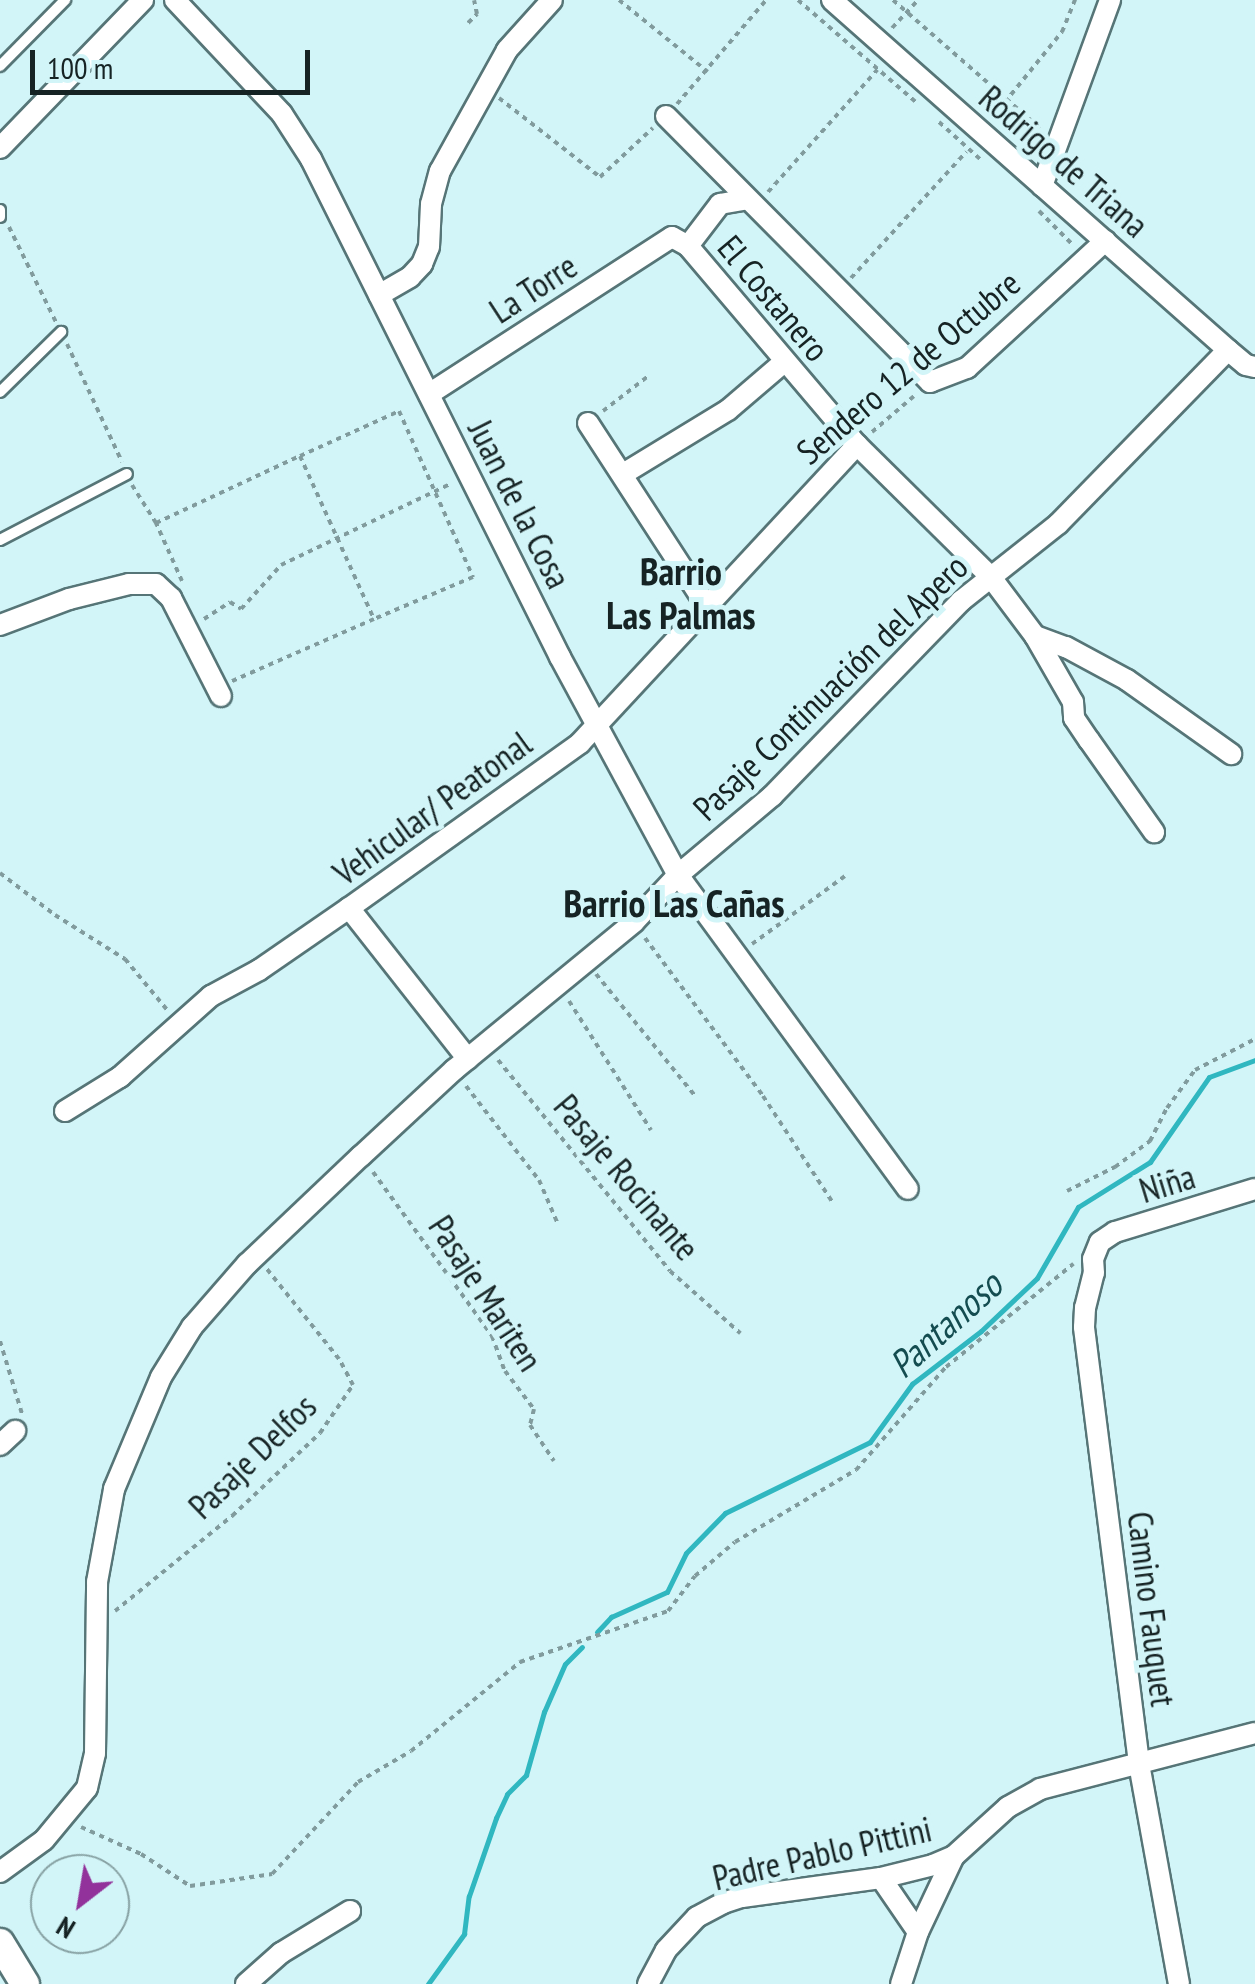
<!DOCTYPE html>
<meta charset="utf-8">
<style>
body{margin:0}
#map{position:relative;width:1255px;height:1984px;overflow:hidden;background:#d2f5f8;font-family:"PT Sans Narrow",sans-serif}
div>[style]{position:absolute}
.stream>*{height:5px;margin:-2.5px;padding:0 2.5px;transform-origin:2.5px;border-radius:2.5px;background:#30b7c0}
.path>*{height:4px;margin-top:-2px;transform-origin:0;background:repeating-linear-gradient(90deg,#819b9d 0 5px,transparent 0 10px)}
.roads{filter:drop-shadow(2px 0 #567577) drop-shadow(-2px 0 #567577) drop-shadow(0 2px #567577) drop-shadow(0 -2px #567577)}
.lane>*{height:10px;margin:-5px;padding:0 5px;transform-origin:5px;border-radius:5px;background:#fff}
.street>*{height:20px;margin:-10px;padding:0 10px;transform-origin:10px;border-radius:10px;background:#fff}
.secondary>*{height:28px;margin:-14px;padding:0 14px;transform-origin:14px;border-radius:14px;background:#fff}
span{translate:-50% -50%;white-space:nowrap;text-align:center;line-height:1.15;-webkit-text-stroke:10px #d2f5f8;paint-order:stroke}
.street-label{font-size:35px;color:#162324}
.neighbourhood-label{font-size:38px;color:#162324;font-weight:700}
.water-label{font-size:38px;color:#144c50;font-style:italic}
.north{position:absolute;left:30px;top:1854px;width:100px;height:100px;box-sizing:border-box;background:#d2f5f8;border:2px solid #87a1a3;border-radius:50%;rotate:211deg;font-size:28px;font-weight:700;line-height:40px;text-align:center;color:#162324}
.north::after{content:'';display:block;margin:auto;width:35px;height:45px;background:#92329b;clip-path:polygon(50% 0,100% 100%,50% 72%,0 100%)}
.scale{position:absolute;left:30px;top:50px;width:280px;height:45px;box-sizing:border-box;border:5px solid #162324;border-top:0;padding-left:12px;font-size:30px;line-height:35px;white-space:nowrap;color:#162324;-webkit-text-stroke:8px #d2f5f8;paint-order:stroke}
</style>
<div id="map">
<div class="stream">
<i style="left:597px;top:1632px;width:21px;rotate:-47deg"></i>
<i style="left:611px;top:1617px;width:61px;rotate:-24.1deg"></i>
<i style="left:667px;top:1592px;width:43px;rotate:-64deg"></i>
<i style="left:686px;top:1553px;width:56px;rotate:-45.7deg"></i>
<i style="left:725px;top:1513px;width:161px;rotate:-26.1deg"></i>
<i style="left:870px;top:1442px;width:72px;rotate:-54.1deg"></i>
<i style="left:912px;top:1384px;width:87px;rotate:-37.5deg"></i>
<i style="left:981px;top:1331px;width:77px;rotate:-43.4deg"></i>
<i style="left:1037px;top:1278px;width:82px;rotate:-60deg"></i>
<i style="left:1078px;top:1207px;width:85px;rotate:-32deg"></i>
<i style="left:1150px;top:1162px;width:103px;rotate:-55.2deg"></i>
<i style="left:1209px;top:1077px;width:49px;rotate:-20.3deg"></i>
<i style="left:428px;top:1984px;width:62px;rotate:-54.2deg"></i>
<i style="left:464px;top:1934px;width:38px;rotate:-83deg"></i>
<i style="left:469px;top:1896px;width:83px;rotate:-70.9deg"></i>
<i style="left:496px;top:1818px;width:26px;rotate:-65deg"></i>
<i style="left:507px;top:1794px;width:27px;rotate:-45deg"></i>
<i style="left:526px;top:1775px;width:66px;rotate:-74.1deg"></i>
<i style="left:544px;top:1712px;width:52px;rotate:-66.4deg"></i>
<i style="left:565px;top:1664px;width:24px;rotate:-45deg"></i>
</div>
<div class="path">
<i style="left:619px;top:0;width:114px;rotate:39deg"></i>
<i style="left:798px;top:0;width:157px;rotate:40.9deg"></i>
<i style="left:893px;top:0;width:199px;rotate:41.1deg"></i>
<i style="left:468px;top:23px;width:13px;rotate:-45deg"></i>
<i style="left:477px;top:14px;width:14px;rotate:-102deg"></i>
<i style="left:892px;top:28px;width:38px;rotate:-47deg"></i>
<i style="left:499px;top:98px;width:128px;rotate:38deg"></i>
<i style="left:600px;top:177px;width:72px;rotate:-42.8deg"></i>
<i style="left:677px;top:104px;width:137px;rotate:-49.4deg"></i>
<i style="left:992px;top:118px;width:111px;rotate:-50.9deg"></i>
<i style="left:1062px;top:32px;width:35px;rotate:-68deg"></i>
<i style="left:939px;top:122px;width:55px;rotate:42.1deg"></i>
<i style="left:768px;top:192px;width:164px;rotate:-48.2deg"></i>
<i style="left:1039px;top:211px;width:47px;rotate:45deg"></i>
<i style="left:9px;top:227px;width:106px;rotate:63.7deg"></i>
<i style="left:851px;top:278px;width:171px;rotate:-47.6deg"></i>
<i style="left:67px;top:344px;width:130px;rotate:65deg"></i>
<i style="left:603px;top:411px;width:56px;rotate:-37.7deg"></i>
<i style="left:872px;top:432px;width:55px;rotate:-40.6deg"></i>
<i style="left:300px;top:456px;width:109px;rotate:-24.4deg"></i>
<i style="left:399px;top:411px;width:182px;rotate:66deg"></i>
<i style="left:473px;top:577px;width:108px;rotate:157deg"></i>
<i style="left:132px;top:485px;width:45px;rotate:57.7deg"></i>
<i style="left:182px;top:581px;width:64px;rotate:-114.1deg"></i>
<i style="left:156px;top:523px;width:159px;rotate:-25deg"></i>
<i style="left:300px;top:456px;width:179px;rotate:65.6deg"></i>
<i style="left:374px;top:619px;width:155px;rotate:156.4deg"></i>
<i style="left:204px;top:619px;width:31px;rotate:-33deg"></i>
<i style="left:230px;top:602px;width:13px;rotate:32deg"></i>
<i style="left:241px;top:609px;width:59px;rotate:-47.7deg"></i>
<i style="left:281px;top:565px;width:187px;rotate:-25.6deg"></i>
<i style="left:0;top:873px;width:69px;rotate:37.4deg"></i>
<i style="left:55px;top:915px;width:83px;rotate:32.2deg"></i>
<i style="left:125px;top:959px;width:67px;rotate:50.4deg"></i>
<i style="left:645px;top:938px;width:197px;rotate:53.2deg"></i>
<i style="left:763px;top:1096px;width:128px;rotate:56.8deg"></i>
<i style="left:752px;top:944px;width:115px;rotate:-36.2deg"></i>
<i style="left:596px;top:974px;width:157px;rotate:50.9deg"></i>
<i style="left:569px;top:1001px;width:153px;rotate:57.6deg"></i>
<i style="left:498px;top:1060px;width:272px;rotate:50.8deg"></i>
<i style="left:670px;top:1271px;width:94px;rotate:41.5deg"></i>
<i style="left:466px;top:1086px;width:119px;rotate:52.2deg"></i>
<i style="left:539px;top:1180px;width:46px;rotate:66.8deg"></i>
<i style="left:373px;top:1172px;width:203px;rotate:54deg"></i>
<i style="left:492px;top:1336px;width:37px;rotate:70deg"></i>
<i style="left:505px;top:1371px;width:48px;rotate:52.7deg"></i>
<i style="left:534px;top:1409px;width:16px;rotate:104deg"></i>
<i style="left:530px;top:1425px;width:43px;rotate:56.3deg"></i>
<i style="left:1067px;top:1191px;width:54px;rotate:-26.6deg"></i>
<i style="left:1115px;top:1167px;width:44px;rotate:-36.6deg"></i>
<i style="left:1150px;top:1141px;width:37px;rotate:-63deg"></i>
<i style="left:1167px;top:1108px;width:47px;rotate:-53.6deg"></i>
<i style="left:1195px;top:1070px;width:68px;rotate:-27.3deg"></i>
<i style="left:0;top:1341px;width:79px;rotate:73.2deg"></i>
<i style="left:115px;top:1611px;width:151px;rotate:-39.1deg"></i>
<i style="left:232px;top:1516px;width:121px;rotate:-43.3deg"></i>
<i style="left:320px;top:1433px;width:58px;rotate:-55.5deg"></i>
<i style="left:353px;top:1385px;width:30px;rotate:-118deg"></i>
<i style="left:339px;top:1359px;width:117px;rotate:-128.7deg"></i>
<i style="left:81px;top:1827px;width:66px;rotate:24.2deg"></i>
<i style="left:141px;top:1854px;width:59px;rotate:33.1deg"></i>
<i style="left:190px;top:1886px;width:83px;rotate:-8.3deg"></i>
<i style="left:272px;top:1874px;width:126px;rotate:-46.9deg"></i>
<i style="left:358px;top:1782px;width:61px;rotate:-30.3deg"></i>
<i style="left:411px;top:1751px;width:141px;rotate:-39.2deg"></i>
<i style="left:520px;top:1662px;width:157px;rotate:-19deg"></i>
<i style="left:668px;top:1611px;width:44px;rotate:-52.4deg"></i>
<i style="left:695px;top:1576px;width:52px;rotate:-40.4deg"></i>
<i style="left:735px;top:1542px;width:141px;rotate:-30.8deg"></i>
<i style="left:856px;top:1470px;width:137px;rotate:-48.9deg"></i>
<i style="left:946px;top:1367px;width:164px;rotate:-39deg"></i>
</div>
<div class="roads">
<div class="lane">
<i style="left:0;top:66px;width:93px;rotate:-45.4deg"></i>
<i style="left:0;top:210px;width:7px;rotate:90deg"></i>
<i style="left:0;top:392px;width:86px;rotate:-44.5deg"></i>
<i style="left:0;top:540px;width:143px;rotate:-27.5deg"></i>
</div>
<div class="street">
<i style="left:175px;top:0;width:156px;rotate:46.8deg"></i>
<i style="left:282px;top:114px;width:54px;rotate:57.2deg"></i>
<i style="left:311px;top:159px;width:557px;rotate:63.43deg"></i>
<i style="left:560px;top:657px;width:248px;rotate:61.6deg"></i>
<i style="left:678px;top:875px;width:389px;rotate:53.8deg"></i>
<i style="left:832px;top:0;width:529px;rotate:41.47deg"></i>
<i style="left:1228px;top:350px;width:23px;rotate:40deg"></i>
<i style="left:1246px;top:365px;width:9px;rotate:13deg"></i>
<i style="left:666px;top:116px;width:375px;rotate:45.2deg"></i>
<i style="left:930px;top:382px;width:40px;rotate:-21deg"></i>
<i style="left:967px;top:368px;width:188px;rotate:-42.6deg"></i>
<i style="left:0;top:148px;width:206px;rotate:-46deg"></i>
<i style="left:1042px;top:186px;width:198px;rotate:-69.9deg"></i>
<i style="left:688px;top:246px;width:53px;rotate:-52.7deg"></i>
<i style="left:720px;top:204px;width:28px;rotate:-10deg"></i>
<i style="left:379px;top:295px;width:36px;rotate:-30deg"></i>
<i style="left:410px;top:277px;width:18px;rotate:-47deg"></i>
<i style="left:422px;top:264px;width:18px;rotate:-68deg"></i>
<i style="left:429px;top:247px;width:43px;rotate:-87.3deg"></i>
<i style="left:431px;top:204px;width:34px;rotate:-75deg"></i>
<i style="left:440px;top:171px;width:138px;rotate:-61deg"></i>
<i style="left:507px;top:50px;width:67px;rotate:-48deg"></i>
<i style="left:429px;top:394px;width:289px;rotate:-32.9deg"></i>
<i style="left:672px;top:237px;width:18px;rotate:29deg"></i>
<i style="left:688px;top:246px;width:261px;rotate:49.7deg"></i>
<i style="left:857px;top:445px;width:187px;rotate:44.6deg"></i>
<i style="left:990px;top:576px;width:75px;rotate:53.1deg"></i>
<i style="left:1035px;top:636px;width:76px;rotate:60.1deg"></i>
<i style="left:1073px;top:702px;width:16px;rotate:86deg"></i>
<i style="left:1074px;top:718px;width:27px;rotate:56deg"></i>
<i style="left:1089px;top:740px;width:113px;rotate:54.8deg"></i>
<i style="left:588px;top:423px;width:222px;rotate:57deg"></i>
<i style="left:623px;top:474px;width:123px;rotate:-31.4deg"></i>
<i style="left:728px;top:410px;width:74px;rotate:-40.6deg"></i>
<i style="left:0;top:625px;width:74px;rotate:-20.6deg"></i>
<i style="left:69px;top:599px;width:62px;rotate:-14deg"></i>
<i style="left:129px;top:584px;width:27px"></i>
<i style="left:156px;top:584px;width:21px;rotate:43deg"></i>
<i style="left:171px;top:598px;width:110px;rotate:63deg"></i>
<i style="left:1035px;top:636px;width:33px;rotate:20deg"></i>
<i style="left:1066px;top:647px;width:69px;rotate:28.4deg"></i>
<i style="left:1127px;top:680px;width:128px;rotate:35.4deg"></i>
<i style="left:349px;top:908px;width:192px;rotate:51.8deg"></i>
<i style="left:65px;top:1111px;width:65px;rotate:-31.7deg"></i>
<i style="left:120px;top:1077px;width:122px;rotate:-41.7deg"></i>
<i style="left:211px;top:996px;width:55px;rotate:-28.4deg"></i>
<i style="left:259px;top:970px;width:109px;rotate:-34.6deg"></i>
<i style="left:349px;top:908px;width:284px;rotate:-35.5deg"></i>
<i style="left:580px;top:743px;width:407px;rotate:-47.1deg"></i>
<i style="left:0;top:1445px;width:21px;rotate:-43deg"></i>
<i style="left:0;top:1872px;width:54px;rotate:-36deg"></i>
<i style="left:44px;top:1840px;width:67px;rotate:-50.4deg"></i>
<i style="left:87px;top:1788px;width:36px;rotate:-77deg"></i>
<i style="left:95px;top:1753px;width:171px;rotate:-89.3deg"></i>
<i style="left:97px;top:1582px;width:95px;rotate:-79.6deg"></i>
<i style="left:114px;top:1489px;width:121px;rotate:-67.2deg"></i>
<i style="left:161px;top:1377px;width:59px;rotate:-58.2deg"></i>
<i style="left:192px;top:1327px;width:84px;rotate:-48.9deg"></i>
<i style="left:247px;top:1264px;width:157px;rotate:-43.5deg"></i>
<i style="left:361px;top:1156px;width:127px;rotate:-42.8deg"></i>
<i style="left:454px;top:1070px;width:233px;rotate:-39.4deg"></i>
<i style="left:634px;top:922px;width:64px;rotate:-46.9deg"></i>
<i style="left:678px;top:875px;width:123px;rotate:-40deg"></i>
<i style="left:772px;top:796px;width:272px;rotate:-45.9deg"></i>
<i style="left:961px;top:601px;width:124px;rotate:-38.4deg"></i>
<i style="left:1058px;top:524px;width:243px;rotate:-45.7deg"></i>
<i style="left:881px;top:1878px;width:65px;rotate:55.6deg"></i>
<i style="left:246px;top:1984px;width:47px;rotate:-41.5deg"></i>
<i style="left:281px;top:1953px;width:81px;rotate:-31.3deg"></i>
<i style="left:648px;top:1984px;width:38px;rotate:-62deg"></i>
<i style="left:666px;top:1950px;width:45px;rotate:-46.8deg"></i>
<i style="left:697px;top:1917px;width:30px;rotate:-28deg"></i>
<i style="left:723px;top:1903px;width:20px;rotate:-18deg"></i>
<i style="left:742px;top:1897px;width:140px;rotate:-7.8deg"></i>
<i style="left:881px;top:1878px;width:54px;rotate:-14deg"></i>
<i style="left:933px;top:1865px;width:23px;rotate:-23deg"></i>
<i style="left:954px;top:1856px;width:73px;rotate:-42.2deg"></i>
<i style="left:1008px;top:1807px;width:37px;rotate:-29deg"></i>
<i style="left:1040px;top:1789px;width:222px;rotate:-14.6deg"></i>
<i style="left:901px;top:1984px;width:55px;rotate:-71.9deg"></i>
<i style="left:918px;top:1932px;width:84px;rotate:-64.7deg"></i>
<i style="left:1179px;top:1984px;width:225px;rotate:-100.3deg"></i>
<i style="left:1139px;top:1763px;width:439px;rotate:-97.2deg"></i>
<i style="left:1084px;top:1327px;width:19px;rotate:-87deg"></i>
<i style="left:1085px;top:1308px;width:36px;rotate:-76deg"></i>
<i style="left:1094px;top:1273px;width:14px;rotate:-94deg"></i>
<i style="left:1093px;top:1259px;width:18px;rotate:-68deg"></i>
<i style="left:1100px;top:1242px;width:18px;rotate:-34deg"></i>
<i style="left:1115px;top:1232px;width:146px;rotate:-17.1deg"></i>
</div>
<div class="secondary">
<i style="left:0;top:1943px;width:48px;rotate:58.6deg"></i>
</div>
</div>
<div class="street-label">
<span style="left:1064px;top:161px;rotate:41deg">Rodrigo de Triana</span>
<span style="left:533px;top:288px;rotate:-33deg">La Torre</span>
<span style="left:774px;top:298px;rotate:50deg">El Costanero</span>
<span style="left:908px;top:367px;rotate:-40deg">Sendero 12 de Octubre</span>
<span style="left:520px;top:504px;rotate:63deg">Juan de la Cosa</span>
<span style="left:830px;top:687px;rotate:-44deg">Pasaje Continuación del Apero</span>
<span style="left:432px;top:808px;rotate:-36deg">Vehicular/ Peatonal</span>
<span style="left:627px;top:1177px;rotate:50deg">Pasaje Rocinante</span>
<span style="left:1167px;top:1183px;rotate:-17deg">Niña</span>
<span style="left:486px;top:1293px;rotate:57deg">Pasaje Mariten</span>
<span style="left:252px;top:1456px;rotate:-44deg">Pasaje Delfos</span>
<span style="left:1152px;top:1609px;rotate:83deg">Camino Fauquet</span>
<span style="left:822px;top:1853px;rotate:-13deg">Padre Pablo Pittini</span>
</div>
<div class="neighbourhood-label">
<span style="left:681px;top:593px">Barrio<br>Las Palmas</span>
<span style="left:674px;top:903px">Barrio Las Cañas</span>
</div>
<div class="water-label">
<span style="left:945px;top:1324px;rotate:-42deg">Pantanoso</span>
</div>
<div class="north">N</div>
<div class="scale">100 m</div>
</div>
